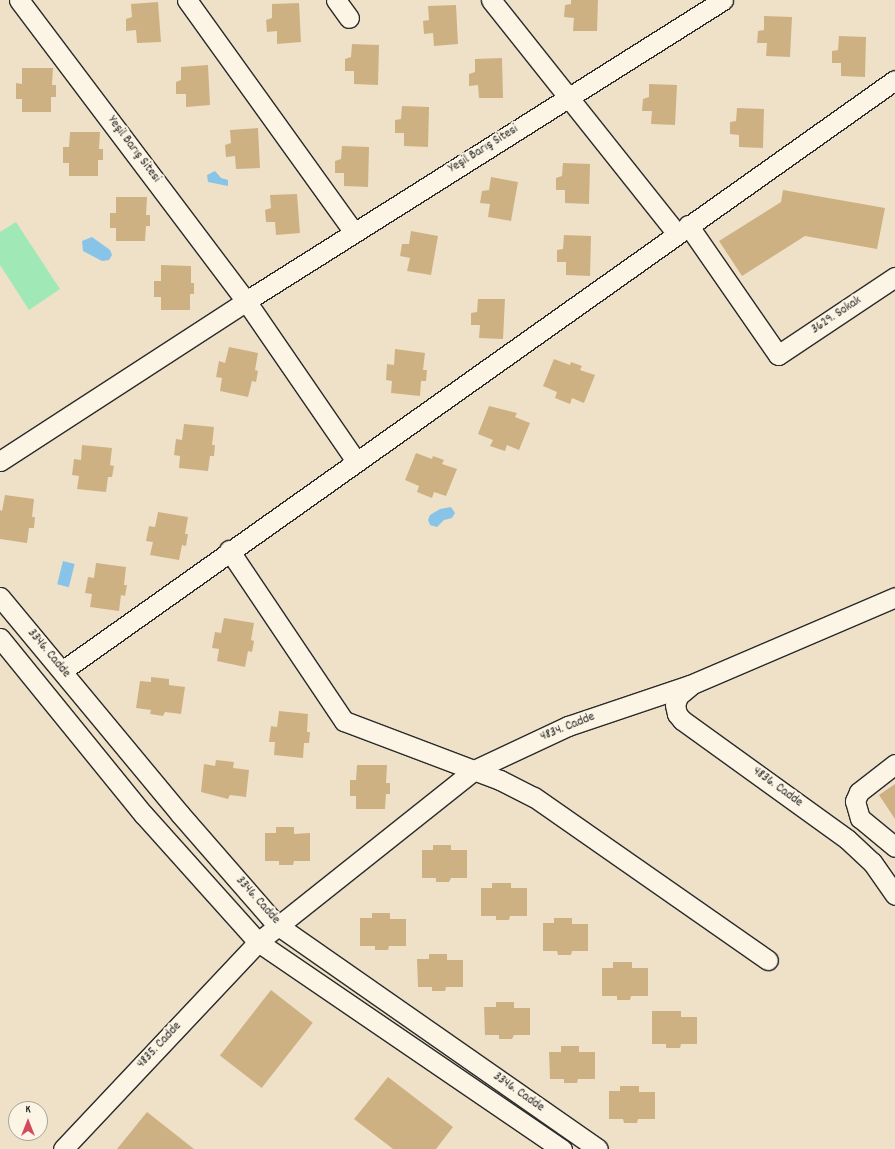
<!DOCTYPE html>
<meta charset="utf-8">
<style>
body{margin:0}
#map{position:relative;width:895px;height:1149px;overflow:hidden;background:#eee1c8;font-family:Dekko,sans-serif}
div>[style]{position:absolute}
.green>*{inset:0;background:#a0e9b7}
.water>*{inset:0;background:#87c4e7;transform-origin:0 0}
.building>*{inset:0;background:#ceb183;transform-origin:0 0}
.roads{filter:drop-shadow(1px 0 #2b2b2b) drop-shadow(-1px 0 #2b2b2b) drop-shadow(0 1px #2b2b2b) drop-shadow(0 -1px #2b2b2b)}
.minor>*{height:19px;margin:-9.5px;padding:0 9.5px;transform-origin:9.5px;border-radius:9.5px;background:#fcf5e5}
span{translate:-50% -50%;white-space:nowrap;text-align:center;line-height:1.15;-webkit-text-stroke:4px #fcf5e5;paint-order:stroke}
.street-label{font-size:13px;color:#2b2b2b}
.north{position:absolute;left:8px;top:1101px;width:40px;height:40px;box-sizing:border-box;background:#fcf5e5;border:1px solid #a8a49b;border-radius:50%;rotate:0deg;font-size:11px;font-weight:700;line-height:16px;text-align:center;color:#2b2b2b}
.north::after{content:'';display:block;margin:auto;width:14px;height:18px;background:#d1495b;clip-path:polygon(50% 0,100% 100%,50% 72%,0 100%)}
</style>
<div id="map">
<div class="green">
<i style="clip-path:polygon(16px 222px,60px 289px,29px 310px,0 265px,0 232px)"></i>
</div>
<div class="water">
<i style="clip-path:polygon(215px 171px,221px 178px,228px 180px,228px 186px,208px 182px,207px 175px)"></i>
<i style="clip-path:polygon(92px 237px,110px 250px,112px 255px,109px 260px,102px 261px,83px 251px,82px 241px)"></i>
<i style="clip-path:polygon(451px 507px,455px 513px,452px 518px,444px 520px,437px 527px,430px 525px,428px 520px,430px 515px,440px 509px)"></i>
<i style="left:63px;top:561px;width:12px;height:24px;rotate:14deg"></i>
</div>
<div class="building">
<i style="clip-path:polygon(571px 0,598px 0,597px 31px,573px 31px,574px 18px,564px 17px,565px 5px,571px 4px)"></i>
<i style="clip-path:polygon(158px 2px,161px 42px,137px 43px,136px 30px,126px 31px,126px 19px,132px 17px,131px 4px)"></i>
<i style="clip-path:polygon(299px 3px,301px 42px,277px 44px,277px 31px,267px 32px,266px 20px,272px 18px,272px 4px)"></i>
<i style="clip-path:polygon(456px 5px,458px 44px,434px 46px,433px 33px,424px 34px,423px 21px,429px 20px,428px 6px)"></i>
<i style="clip-path:polygon(764px 16px,792px 17px,790px 57px,766px 56px,767px 43px,757px 43px,758px 31px,764px 30px)"></i>
<i style="clip-path:polygon(839px 36px,866px 37px,865px 77px,841px 76px,841px 63px,832px 63px,832px 51px,838px 50px)"></i>
<i style="clip-path:polygon(352px 44px,379px 45px,378px 85px,354px 84px,354px 71px,345px 71px,345px 59px,351px 57px)"></i>
<i style="clip-path:polygon(502px 58px,503px 98px,479px 98px,478px 85px,469px 86px,469px 74px,475px 72px,475px 59px)"></i>
<i style="clip-path:polygon(208px 65px,210px 105px,186px 107px,186px 94px,176px 94px,176px 82px,181px 80px,181px 67px)"></i>
<i style="clip-path:polygon(22px 68px,53px 68px,52px 85px,56px 85px,56px 97px,51px 97px,51px 112px,22px 112px,22px 99px,16px 99px,16px 83px,22px 84px)"></i>
<i style="clip-path:polygon(649px 84px,677px 85px,675px 125px,651px 124px,652px 111px,642px 111px,643px 99px,649px 97px)"></i>
<i style="clip-path:polygon(402px 106px,429px 107px,428px 147px,404px 146px,404px 133px,395px 133px,395px 120px,401px 119px)"></i>
<i style="clip-path:polygon(737px 108px,764px 109px,763px 148px,739px 147px,739px 135px,730px 134px,730px 122px,736px 121px)"></i>
<i style="clip-path:polygon(258px 128px,260px 168px,236px 169px,235px 156px,226px 157px,225px 145px,231px 143px,230px 130px)"></i>
<i style="clip-path:polygon(70px 132px,100px 132px,99px 149px,103px 149px,103px 160px,98px 160px,98px 176px,69px 176px,69px 163px,63px 163px,63px 147px,69px 147px)"></i>
<i style="clip-path:polygon(342px 146px,369px 147px,368px 187px,344px 186px,344px 173px,335px 173px,335px 161px,341px 159px)"></i>
<i style="clip-path:polygon(563px 163px,590px 164px,589px 204px,565px 203px,565px 190px,556px 190px,556px 178px,562px 176px)"></i>
<i style="clip-path:polygon(491px 177px,518px 182px,511px 221px,488px 217px,490px 204px,480px 203px,482px 191px,489px 190px)"></i>
<i style="clip-path:polygon(783px 190px,885px 208px,877px 249px,805px 236px,742px 276px,719px 241px,781px 202px)"></i>
<i style="clip-path:polygon(297px 194px,300px 233px,276px 235px,275px 222px,266px 222px,265px 210px,271px 208px,270px 195px)"></i>
<i style="clip-path:polygon(116px 197px,147px 197px,146px 215px,150px 215px,150px 226px,146px 226px,145px 241px,116px 241px,116px 228px,110px 228px,110px 213px,116px 213px)"></i>
<i style="clip-path:polygon(411px 231px,438px 236px,431px 275px,407px 271px,410px 258px,400px 256px,402px 244px,409px 244px)"></i>
<i style="clip-path:polygon(564px 235px,591px 236px,590px 276px,566px 275px,566px 262px,557px 262px,557px 250px,563px 249px)"></i>
<i style="clip-path:polygon(161px 265px,191px 266px,191px 283px,194px 283px,194px 294px,190px 294px,190px 310px,161px 310px,161px 297px,154px 297px,154px 281px,161px 281px)"></i>
<i style="clip-path:polygon(478px 299px,505px 299px,503px 339px,479px 338px,480px 325px,471px 325px,471px 313px,477px 312px)"></i>
<i style="clip-path:polygon(229px 347px,258px 353px,255px 370px,258px 371px,256px 382px,252px 381px,248px 397px,220px 391px,222px 378px,216px 377px,219px 361px,225px 363px)"></i>
<i style="clip-path:polygon(395px 349px,425px 353px,423px 370px,427px 370px,426px 381px,421px 381px,420px 396px,391px 393px,392px 381px,386px 380px,387px 364px,394px 365px)"></i>
<i style="clip-path:polygon(554px 359px,570px 365px,571px 362px,582px 366px,580px 370px,595px 375px,584px 403px,572px 398px,570px 404px,555px 398px,557px 392px,543px 386px)"></i>
<i style="clip-path:polygon(489px 406px,517px 413px,515px 417px,530px 423px,519px 450px,507px 445px,505px 451px,490px 446px,493px 440px,478px 434px)"></i>
<i style="clip-path:polygon(184px 424px,214px 427px,212px 445px,215px 445px,214px 456px,210px 456px,208px 471px,179px 468px,180px 456px,174px 455px,176px 439px,182px 440px)"></i>
<i style="clip-path:polygon(82px 445px,112px 448px,110px 465px,114px 466px,112px 477px,108px 477px,106px 492px,77px 489px,79px 476px,72px 475px,74px 459px,81px 460px)"></i>
<i style="clip-path:polygon(416px 453px,432px 459px,433px 456px,444px 460px,442px 464px,457px 469px,446px 496px,434px 492px,432px 498px,417px 492px,419px 486px,405px 480px)"></i>
<i style="clip-path:polygon(5px 495px,34px 499px,32px 517px,35px 517px,34px 528px,29px 528px,27px 543px,0 539px,0 510px,2px 511px)"></i>
<i style="clip-path:polygon(158px 512px,188px 517px,185px 534px,188px 534px,186px 546px,182px 545px,179px 560px,150px 555px,153px 542px,146px 541px,149px 526px,155px 527px)"></i>
<i style="clip-path:polygon(96px 563px,126px 567px,124px 585px,127px 585px,125px 596px,121px 595px,119px 611px,90px 607px,92px 594px,85px 593px,88px 577px,94px 578px)"></i>
<i style="clip-path:polygon(224px 618px,254px 623px,251px 640px,254px 641px,252px 652px,248px 651px,245px 667px,217px 661px,219px 649px,212px 648px,215px 632px,221px 633px)"></i>
<i style="clip-path:polygon(151px 677px,169px 679px,169px 685px,185px 687px,181px 714px,165px 712px,163px 716px,150px 714px,151px 710px,136px 708px,140px 681px,151px 682px)"></i>
<i style="clip-path:polygon(279px 711px,308px 714px,307px 732px,310px 732px,309px 743px,304px 743px,303px 758px,274px 755px,275px 742px,269px 742px,271px 726px,277px 727px)"></i>
<i style="clip-path:polygon(216px 760px,234px 762px,233px 768px,249px 770px,246px 797px,230px 795px,228px 799px,201px 792px,204px 764px,215px 766px)"></i>
<i style="clip-path:polygon(357px 765px,387px 765px,386px 783px,390px 783px,390px 794px,386px 794px,385px 809px,356px 809px,356px 796px,350px 796px,350px 780px,356px 780px)"></i>
<i style="clip-path:polygon(895px 784px,895px 819px,879px 795px)"></i>
<i style="clip-path:polygon(276px 827px,294px 827px,294px 834px,310px 833px,310px 861px,294px 861px,293px 865px,279px 865px,279px 861px,265px 861px,265px 833px,276px 833px)"></i>
<i style="clip-path:polygon(433px 845px,451px 845px,451px 850px,467px 850px,467px 878px,451px 878px,449px 882px,436px 882px,436px 878px,422px 878px,422px 850px,433px 850px)"></i>
<i style="clip-path:polygon(492px 883px,511px 883px,511px 888px,527px 888px,527px 916px,510px 916px,509px 920px,496px 920px,496px 916px,481px 916px,481px 888px,492px 888px)"></i>
<i style="clip-path:polygon(372px 913px,390px 913px,390px 919px,406px 919px,406px 946px,389px 946px,388px 950px,375px 950px,375px 946px,360px 946px,360px 918px,372px 918px)"></i>
<i style="clip-path:polygon(554px 918px,572px 918px,572px 924px,588px 924px,588px 951px,572px 951px,571px 955px,558px 955px,557px 951px,543px 951px,543px 923px,554px 923px)"></i>
<i style="clip-path:polygon(429px 954px,447px 954px,447px 960px,463px 960px,463px 987px,446px 987px,445px 991px,432px 991px,432px 987px,418px 987px,417px 959px,429px 959px)"></i>
<i style="clip-path:polygon(613px 962px,632px 962px,632px 968px,648px 968px,648px 996px,631px 996px,630px 1000px,617px 1000px,617px 996px,602px 996px,602px 968px,613px 968px)"></i>
<i style="left:271px;top:990px;width:53px;height:83px;rotate:38deg"></i>
<i style="clip-path:polygon(496px 1002px,514px 1002px,514px 1008px,530px 1008px,530px 1035px,514px 1035px,512px 1039px,499px 1039px,499px 1035px,485px 1035px,484px 1007px,496px 1007px)"></i>
<i style="clip-path:polygon(652px 1011px,681px 1011px,681px 1017px,697px 1017px,697px 1044px,681px 1044px,680px 1048px,666px 1048px,666px 1044px,652px 1044px)"></i>
<i style="clip-path:polygon(561px 1046px,579px 1046px,579px 1052px,595px 1052px,595px 1079px,578px 1079px,577px 1083px,564px 1083px,564px 1079px,550px 1079px,549px 1052px,561px 1052px)"></i>
<i style="clip-path:polygon(388px 1077px,453px 1127px,436px 1149px,393px 1149px,354px 1119px)"></i>
<i style="clip-path:polygon(620px 1086px,639px 1086px,639px 1092px,655px 1092px,655px 1119px,638px 1119px,637px 1123px,624px 1123px,623px 1119px,609px 1119px,609px 1091px,620px 1091px)"></i>
<i style="clip-path:polygon(147px 1112px,194px 1149px,117px 1149px)"></i>
</div>
<div class="roads">
<div class="minor">
<i style="left:19px;top:0;width:377px;rotate:53deg"></i>
<i style="left:246px;top:301px;width:194px;rotate:55.5deg"></i>
<i style="left:187px;top:0;width:286px;rotate:54.3deg"></i>
<i style="left:336px;top:0;width:22px;rotate:54deg"></i>
<i style="left:491px;top:0;width:299px;rotate:51.5deg"></i>
<i style="left:688px;top:225px;width:158px;rotate:55.3deg"></i>
<i style="left:778px;top:355px;width:141px;rotate:-33.7deg"></i>
<i style="left:0;top:461px;width:293px;rotate:-33deg"></i>
<i style="left:246px;top:301px;width:564px;rotate:-32.25deg"></i>
<i style="left:229px;top:550px;width:206px;rotate:56.1deg"></i>
<i style="left:344px;top:721px;width:167px;rotate:20.7deg"></i>
<i style="left:500px;top:780px;width:38px;rotate:27deg"></i>
<i style="left:534px;top:797px;width:285px;rotate:34.9deg"></i>
<i style="left:0;top:597px;width:282px;rotate:50.3deg"></i>
<i style="left:180px;top:814px;width:147px;rotate:48.9deg"></i>
<i style="left:277px;top:925px;width:391px;rotate:34.9deg"></i>
<i style="left:0;top:638px;width:228px;rotate:50.9deg"></i>
<i style="left:144px;top:815px;width:171px;rotate:48.1deg"></i>
<i style="left:258px;top:942px;width:368px;rotate:34.3deg"></i>
<i style="left:62px;top:671px;width:1021px;rotate:-35.36deg"></i>
<i style="left:690px;top:686px;width:16px;rotate:140deg"></i>
<i style="left:678px;top:696px;width:9px;rotate:108deg"></i>
<i style="left:675px;top:705px;width:9px;rotate:77deg"></i>
<i style="left:677px;top:714px;width:8px;rotate:50deg"></i>
<i style="left:682px;top:720px;width:203px;rotate:35.8deg"></i>
<i style="left:847px;top:839px;width:34px;rotate:43deg"></i>
<i style="left:872px;top:862px;width:40px;rotate:55.1deg"></i>
<i style="left:895px;top:764px;width:46px;rotate:142.1deg"></i>
<i style="left:859px;top:792px;width:10px;rotate:114deg"></i>
<i style="left:855px;top:801px;width:18px;rotate:74deg"></i>
<i style="left:860px;top:818px;width:45px;rotate:39.6deg"></i>
<i style="left:63px;top:1149px;width:284px;rotate:-46.7deg"></i>
<i style="left:258px;top:942px;width:276px;rotate:-38.5deg"></i>
<i style="left:474px;top:770px;width:104px;rotate:-25.1deg"></i>
<i style="left:568px;top:726px;width:129px;rotate:-18.6deg"></i>
<i style="left:690px;top:685px;width:223px;rotate:-23.2deg"></i>
</div>
</div>
<div class="street-label">
<span style="left:133px;top:150px;rotate:53deg">Yeşil Barış Sitesi</span>
<span style="left:484px;top:150px;rotate:-32deg">Yeşil Barış Sitesi</span>
<span style="left:837px;top:316px;rotate:-34deg">3629. Sokak</span>
<span style="left:48px;top:654px;rotate:50deg">3346. Cadde</span>
<span style="left:568px;top:728px;rotate:-22deg">4834. Cadde</span>
<span style="left:777px;top:788px;rotate:36deg">4836. Cadde</span>
<span style="left:257px;top:901px;rotate:48deg">3346. Cadde</span>
<span style="left:160px;top:1046px;rotate:-47deg">4835. Cadde</span>
<span style="left:518px;top:1093px;rotate:35deg">3346. Cadde</span>
</div>
<div class="north">K</div>
</div>
